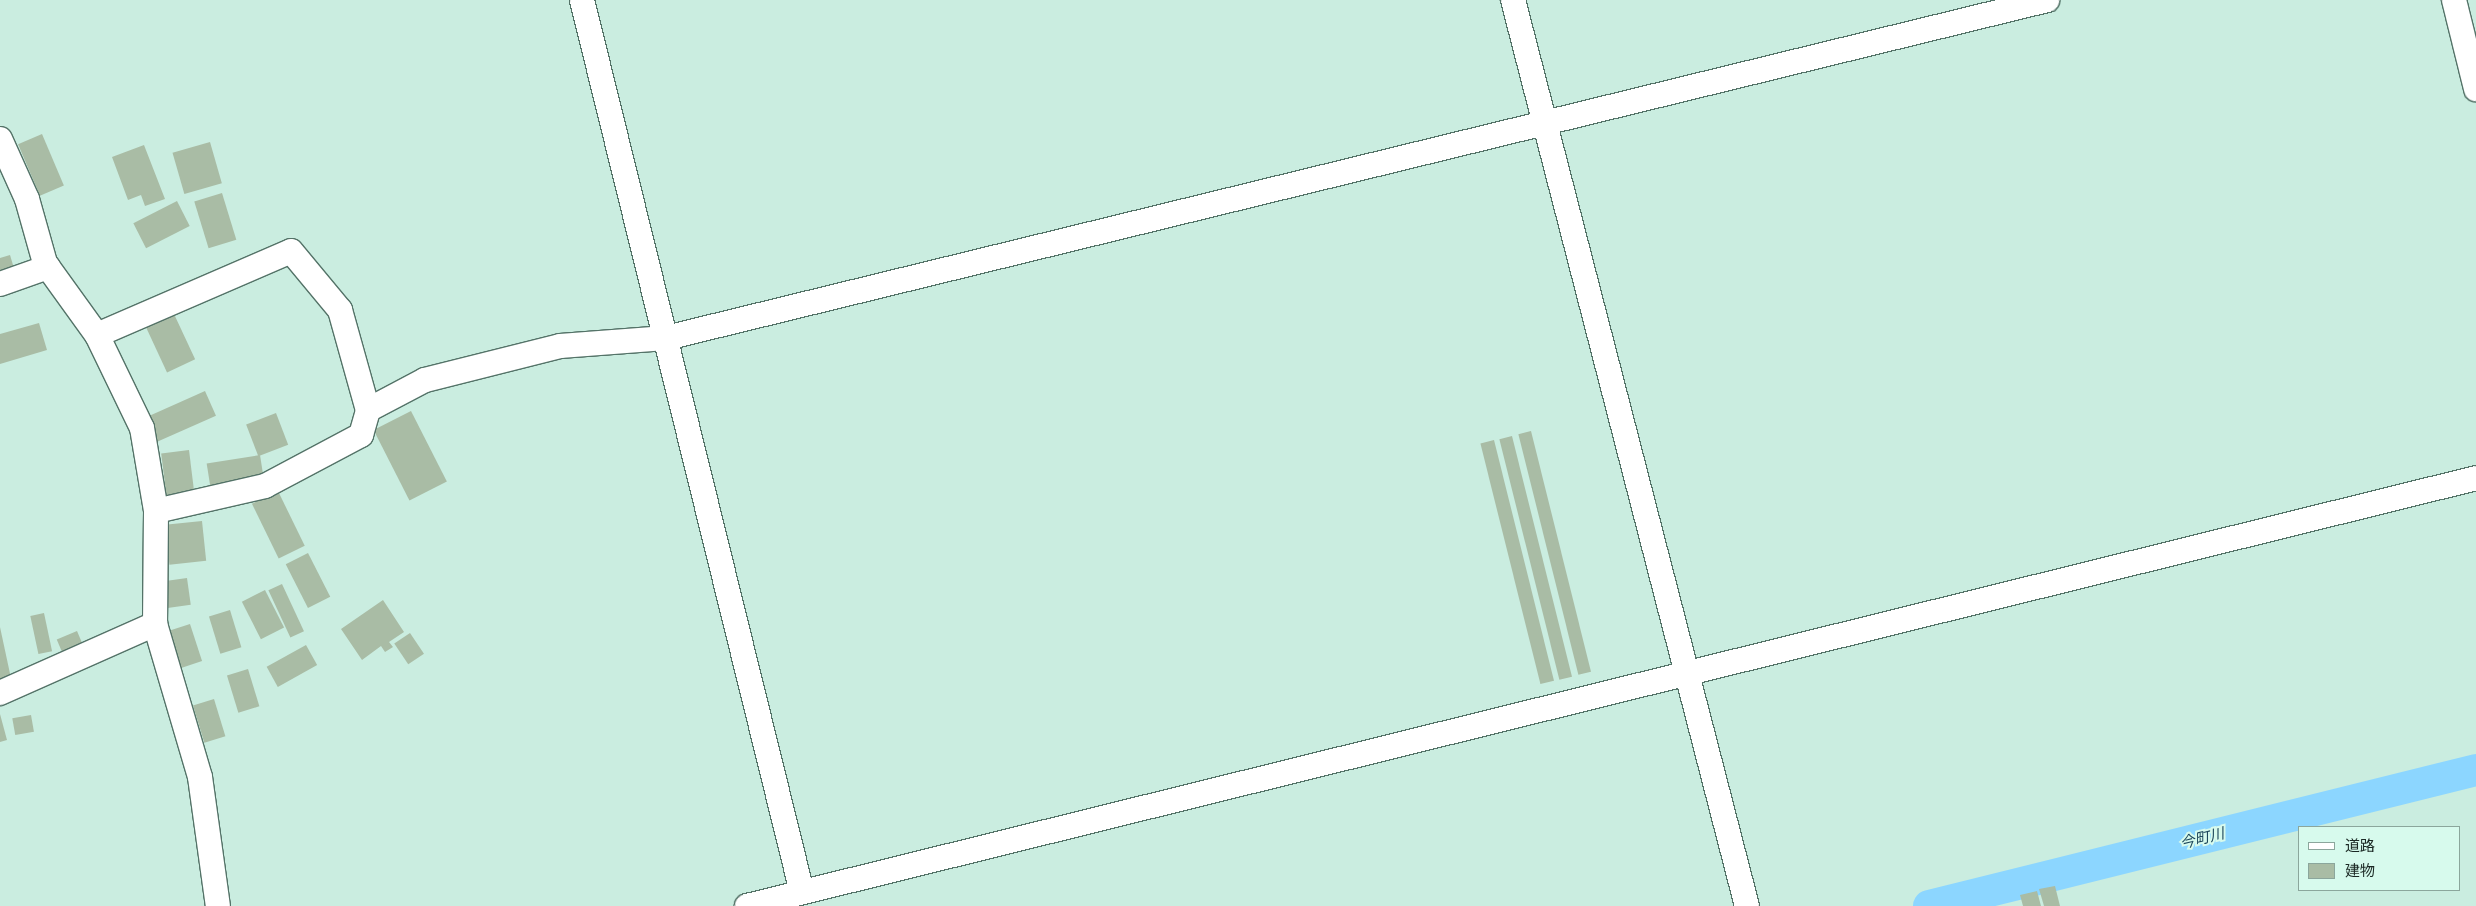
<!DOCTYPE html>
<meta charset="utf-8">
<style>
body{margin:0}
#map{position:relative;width:2476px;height:906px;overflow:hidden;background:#caede0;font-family:Poppins,"Noto Sans JP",sans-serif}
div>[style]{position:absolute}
.river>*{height:32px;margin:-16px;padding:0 16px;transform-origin:16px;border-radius:16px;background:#8cd6ff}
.building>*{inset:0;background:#a9bca5;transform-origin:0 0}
.roads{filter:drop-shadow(1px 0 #547368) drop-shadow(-1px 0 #547368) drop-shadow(0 1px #547368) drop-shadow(0 -1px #547368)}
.minor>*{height:24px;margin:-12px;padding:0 12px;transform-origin:12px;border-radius:12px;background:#fff}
span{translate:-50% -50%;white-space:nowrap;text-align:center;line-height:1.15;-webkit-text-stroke:4px #d7faed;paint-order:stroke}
.water-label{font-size:15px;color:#1b455a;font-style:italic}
.legend{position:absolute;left:2298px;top:826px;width:162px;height:65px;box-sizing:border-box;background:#d7faed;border:1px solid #8ba69c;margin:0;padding:6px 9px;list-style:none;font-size:15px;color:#1a2723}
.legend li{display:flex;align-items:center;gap:10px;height:25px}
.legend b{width:25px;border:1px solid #8ba69c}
</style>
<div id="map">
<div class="river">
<i style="left:1929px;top:906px;width:564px;rotate:-13.96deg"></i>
</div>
<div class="building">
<i style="left:42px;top:134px;width:56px;height:26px;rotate:67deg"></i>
<i style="left:210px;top:142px;width:43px;height:39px;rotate:74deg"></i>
<i style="clip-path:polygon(144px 145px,165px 199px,145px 206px,141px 195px,128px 200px,112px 157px)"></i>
<i style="left:222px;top:193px;width:49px;height:29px;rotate:73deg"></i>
<i style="left:177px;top:201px;width:28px;height:49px;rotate:63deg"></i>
<i style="clip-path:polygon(10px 255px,16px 275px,0 280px,0 258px)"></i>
<i style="left:174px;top:314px;width:50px;height:31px;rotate:65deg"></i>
<i style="clip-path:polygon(39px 323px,47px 350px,0 364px,0 334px)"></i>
<i style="left:205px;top:391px;width:27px;height:65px;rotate:66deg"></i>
<i style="left:411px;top:411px;width:79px;height:42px;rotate:63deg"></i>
<i style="left:276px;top:413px;width:34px;height:32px;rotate:69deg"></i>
<i style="left:1531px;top:431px;width:248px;height:13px;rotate:76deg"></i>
<i style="left:1512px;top:436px;width:248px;height:13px;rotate:76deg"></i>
<i style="left:1494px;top:440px;width:248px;height:14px;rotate:76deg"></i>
<i style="left:189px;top:450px;width:43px;height:28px;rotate:83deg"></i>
<i style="left:260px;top:455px;width:25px;height:54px;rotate:81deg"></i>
<i style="left:278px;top:491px;width:61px;height:29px;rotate:64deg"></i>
<i style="left:202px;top:521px;width:40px;height:37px;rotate:84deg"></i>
<i style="left:308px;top:553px;width:49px;height:25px;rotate:63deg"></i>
<i style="left:187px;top:578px;width:27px;height:27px;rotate:82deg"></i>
<i style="left:282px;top:584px;width:52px;height:15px;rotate:65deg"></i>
<i style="left:265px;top:590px;width:42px;height:26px;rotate:63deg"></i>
<i style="clip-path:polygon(383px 600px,404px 632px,389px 642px,393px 647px,385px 652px,381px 646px,362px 660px,341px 629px)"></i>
<i style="left:230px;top:610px;width:39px;height:22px;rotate:73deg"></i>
<i style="left:44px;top:613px;width:39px;height:14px;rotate:78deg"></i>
<i style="left:190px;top:624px;width:39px;height:22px;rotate:72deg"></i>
<i style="clip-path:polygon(0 627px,12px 683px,0 686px)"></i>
<i style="left:77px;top:631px;width:13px;height:22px;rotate:67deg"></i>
<i style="left:410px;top:633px;width:25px;height:19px;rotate:56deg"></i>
<i style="left:306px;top:645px;width:23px;height:45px;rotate:61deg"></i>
<i style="left:248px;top:669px;width:39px;height:22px;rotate:73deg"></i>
<i style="left:214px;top:699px;width:39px;height:22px;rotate:73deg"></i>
<i style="clip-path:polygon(0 714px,7px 740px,0 742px)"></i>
<i style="left:31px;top:715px;width:17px;height:19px;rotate:80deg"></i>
<i style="clip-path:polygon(2055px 886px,2060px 906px,2044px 906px,2039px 889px)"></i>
<i style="clip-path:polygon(2037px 891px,2041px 906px,2023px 906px,2020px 895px)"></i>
</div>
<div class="roads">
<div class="minor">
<i style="left:582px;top:0;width:919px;rotate:76.15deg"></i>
<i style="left:1513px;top:0;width:936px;rotate:75.52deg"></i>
<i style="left:2454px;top:0;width:92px;rotate:76.1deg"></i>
<i style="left:0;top:139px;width:66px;rotate:65.8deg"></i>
<i style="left:27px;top:199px;width:66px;rotate:74.3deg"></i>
<i style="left:45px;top:263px;width:89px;rotate:54.2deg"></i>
<i style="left:97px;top:335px;width:103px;rotate:64.2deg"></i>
<i style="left:142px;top:428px;width:84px;rotate:80.4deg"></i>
<i style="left:156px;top:511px;width:113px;rotate:90.5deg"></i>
<i style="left:155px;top:624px;width:159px;rotate:73.6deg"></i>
<i style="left:200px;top:777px;width:130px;rotate:82.1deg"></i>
<i style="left:0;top:284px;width:51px;rotate:-19.5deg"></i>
<i style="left:97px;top:335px;width:211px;rotate:-23.4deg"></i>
<i style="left:291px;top:251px;width:77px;rotate:50.3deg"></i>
<i style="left:340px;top:310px;width:104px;rotate:74.4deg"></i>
<i style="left:368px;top:410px;width:64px;rotate:-27.8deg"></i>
<i style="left:425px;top:380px;width:139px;rotate:-14.1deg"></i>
<i style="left:560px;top:346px;width:106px;rotate:-4.3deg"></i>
<i style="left:666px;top:338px;width:1422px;rotate:-13.75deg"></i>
<i style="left:156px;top:511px;width:112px;rotate:-12.9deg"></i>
<i style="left:265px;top:486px;width:109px;rotate:-28deg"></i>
<i style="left:361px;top:435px;width:26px;rotate:-74deg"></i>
<i style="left:0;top:693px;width:170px;rotate:-24deg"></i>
<i style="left:747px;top:906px;width:1781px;rotate:-13.9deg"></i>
</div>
</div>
<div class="water-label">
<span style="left:2202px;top:838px;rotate:-14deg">今町川</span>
</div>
<ul class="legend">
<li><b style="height:6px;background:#fff"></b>道路</li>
<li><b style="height:14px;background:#a9bca5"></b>建物</li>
</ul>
</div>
